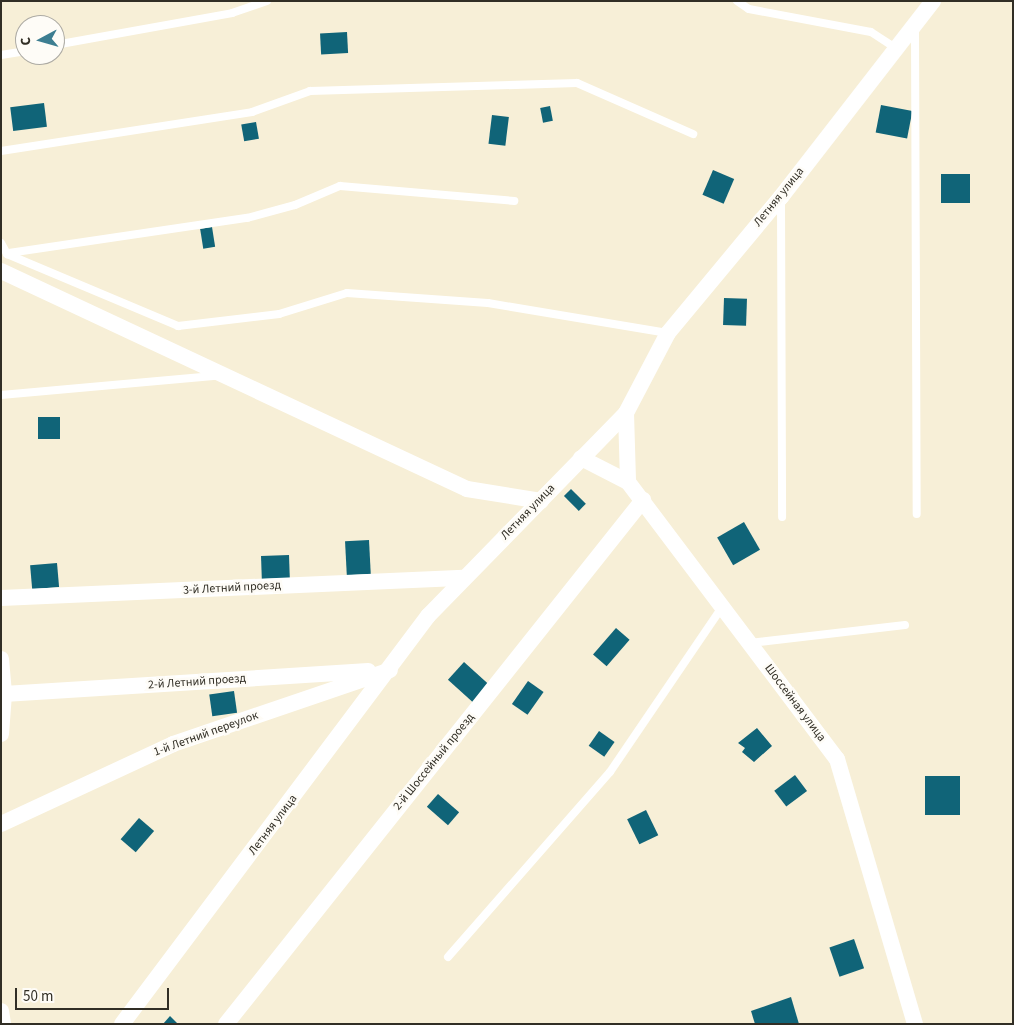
<!DOCTYPE html>
<meta charset="utf-8">
<style>
body{margin:0}
#map{position:relative;width:1014px;height:1025px;overflow:hidden;background:#f7efd7;font-family:"Source Sans 3",sans-serif}
div>[style]{position:absolute}
.building>*{inset:0;background:#106478;transform-origin:0 0}
.service>*{height:8px;margin:-4px;padding:0 4px;transform-origin:4px;border-radius:4px;background:#fff}
.minor>*{height:16px;margin:-8px;padding:0 8px;transform-origin:8px;border-radius:8px;background:#fff}
span{translate:-50% -50%;white-space:nowrap;text-align:center;line-height:1.15;-webkit-text-stroke:5px #fefcf7;paint-order:stroke}
.street-label{font-size:12px;color:#312e25}
.frame{position:absolute;inset:0;border:2px solid #312e25;pointer-events:none}
.north{position:absolute;left:15px;top:15px;width:50px;height:50px;box-sizing:border-box;background:#fefcf7;border:1px solid #acaaa3;border-radius:50%;rotate:264deg;font-size:14px;font-weight:700;line-height:20px;text-align:center;color:#312e25}
.north::after{content:'';display:block;margin:auto;width:18px;height:22px;background:#3d7e91;clip-path:polygon(50% 0,100% 100%,50% 72%,0 100%)}
.scale{position:absolute;left:15px;top:988px;width:154px;height:22px;box-sizing:border-box;border:2px solid #312e25;border-top:0;padding-left:6px;font-size:15px;line-height:18px;white-space:nowrap;color:#312e25;-webkit-text-stroke:4px #fefcf7;paint-order:stroke}
</style>
<div id="map">
<div class="building">
<i style="left:347px;top:32px;width:21px;height:27px;rotate:87deg"></i>
<i style="left:44px;top:103px;width:24px;height:34px;rotate:83deg"></i>
<i style="left:881px;top:105px;width:32px;height:28px;rotate:11deg"></i>
<i style="left:550px;top:106px;width:15px;height:10px;rotate:79deg"></i>
<i style="left:492px;top:115px;width:17px;height:29px;rotate:7deg"></i>
<i style="left:256px;top:122px;width:17px;height:15px;rotate:80deg"></i>
<i style="left:713px;top:170px;width:23px;height:27px;rotate:23deg"></i>
<i style="left:941px;top:174px;width:29px;height:29px"></i>
<i style="left:212px;top:227px;width:20px;height:12px;rotate:81deg"></i>
<i style="left:724px;top:298px;width:23px;height:27px;rotate:2deg"></i>
<i style="left:38px;top:417px;width:22px;height:22px"></i>
<i style="left:571px;top:489px;width:21px;height:10px;rotate:45deg"></i>
<i style="left:744px;top:522px;width:32px;height:31px;rotate:60deg"></i>
<i style="left:369px;top:540px;width:34px;height:24px;rotate:87deg"></i>
<i style="left:289px;top:555px;width:23px;height:28px;rotate:88deg"></i>
<i style="left:57px;top:563px;width:24px;height:27px;rotate:85deg"></i>
<i style="left:616px;top:628px;width:18px;height:35px;rotate:41deg"></i>
<i style="left:464px;top:662px;width:38px;height:24px;rotate:42deg"></i>
<i style="left:528px;top:681px;width:19px;height:28px;rotate:35deg"></i>
<i style="left:234px;top:691px;width:22px;height:25px;rotate:82deg"></i>
<i style="clip-path:polygon(757px 728px,772px 746px,754px 762px,742px 752px,745px 748px,738px 743px)"></i>
<i style="left:599px;top:731px;width:19px;height:18px;rotate:35deg"></i>
<i style="left:795px;top:775px;width:20px;height:26px;rotate:53deg"></i>
<i style="left:925px;top:776px;width:35px;height:39px"></i>
<i style="left:438px;top:794px;width:28px;height:17px;rotate:41deg"></i>
<i style="left:646px;top:810px;width:28px;height:21px;rotate:64deg"></i>
<i style="left:139px;top:818px;width:20px;height:28px;rotate:41deg"></i>
<i style="left:854px;top:939px;width:31px;height:26px;rotate:71deg"></i>
<i style="clip-path:polygon(791px 997px,799px 1024px,755px 1024px,751px 1011px)"></i>
<i style="clip-path:polygon(170px 1016px,178px 1024px,163px 1024px)"></i>
</div>
<div class="service">
<i style="left:737px;top:1px;width:14px;rotate:34deg"></i>
<i style="left:749px;top:9px;width:124px;rotate:10.7deg"></i>
<i style="left:871px;top:32px;width:30px;rotate:33deg"></i>
<i style="left:915px;top:29px;width:485px;rotate:89.8deg"></i>
<i style="left:55px;top:45px;width:180px;rotate:-10.2deg"></i>
<i style="left:232px;top:13px;width:37px;rotate:-19deg"></i>
<i style="left:1px;top:55px;width:24px;rotate:-9deg"></i>
<i style="left:1px;top:151px;width:254px;rotate:-8.8deg"></i>
<i style="left:252px;top:112px;width:62px;rotate:-19.9deg"></i>
<i style="left:310px;top:91px;width:267px;rotate:-1.7deg"></i>
<i style="left:577px;top:83px;width:127px;rotate:23.7deg"></i>
<i style="left:781px;top:202px;width:315px;rotate:89.8deg"></i>
<i style="left:1px;top:243px;width:13px;rotate:61deg"></i>
<i style="left:7px;top:254px;width:186px;rotate:22.8deg"></i>
<i style="left:178px;top:326px;width:102px;rotate:-6.8deg"></i>
<i style="left:279px;top:314px;width:71px;rotate:-17.2deg"></i>
<i style="left:347px;top:293px;width:141px;rotate:4.1deg"></i>
<i style="left:488px;top:303px;width:182px;rotate:9.5deg"></i>
<i style="left:9px;top:253px;width:241px;rotate:-8.4deg"></i>
<i style="left:247px;top:218px;width:50px;rotate:-15.2deg"></i>
<i style="left:295px;top:205px;width:49px;rotate:-22.9deg"></i>
<i style="left:340px;top:186px;width:175px;rotate:4.9deg"></i>
<i style="left:1px;top:395px;width:216px;rotate:-5.1deg"></i>
<i style="left:750px;top:643px;width:156px;rotate:-6.6deg"></i>
<i style="left:448px;top:957px;width:246px;rotate:-48.8deg"></i>
<i style="left:610px;top:772px;width:201px;rotate:-55.8deg"></i>
</div>
<div class="minor">
<i style="left:1px;top:271px;width:514px;rotate:25.07deg"></i>
<i style="left:467px;top:489px;width:75px;rotate:9.2deg"></i>
<i style="left:626px;top:413px;width:69px;rotate:88.3deg"></i>
<i style="left:628px;top:482px;width:347px;rotate:53deg"></i>
<i style="left:837px;top:759px;width:276px;rotate:73.6deg"></i>
<i style="left:581px;top:458px;width:53px;rotate:27.1deg"></i>
<i style="left:1px;top:598px;width:463px;rotate:-2.5deg"></i>
<i style="left:1px;top:659px;width:35px;rotate:85deg"></i>
<i style="left:4px;top:694px;width:40px;rotate:94.3deg"></i>
<i style="left:4px;top:694px;width:365px;rotate:-3.6deg"></i>
<i style="left:1px;top:824px;width:190px;rotate:-24.9deg"></i>
<i style="left:173px;top:744px;width:229px;rotate:-18.8deg"></i>
<i style="left:1px;top:1011px;width:13px;rotate:81deg"></i>
<i style="left:122px;top:1024px;width:510px;rotate:-53.13deg"></i>
<i style="left:428px;top:616px;width:284px;rotate:-45.7deg"></i>
<i style="left:626px;top:413px;width:90px;rotate:-62.3deg"></i>
<i style="left:668px;top:333px;width:177px;rotate:-50.3deg"></i>
<i style="left:781px;top:197px;width:248px;rotate:-52.2deg"></i>
<i style="left:226px;top:1024px;width:670px;rotate:-51.49deg"></i>
</div>
<div class="street-label">
<span style="left:779px;top:197px;rotate:-51deg">Летняя улица</span>
<span style="left:528px;top:512px;rotate:-46deg">Летняя улица</span>
<span style="left:232px;top:588px;rotate:-3deg">3-й Летний проезд</span>
<span style="left:197px;top:682px;rotate:-4deg">2-й Летний проезд</span>
<span style="left:795px;top:703px;rotate:53deg">Шоссейная улица</span>
<span style="left:206px;top:734px;rotate:-20deg">1-й Летний переулок</span>
<span style="left:434px;top:762px;rotate:-51deg">2-й Шоссейный проезд</span>
<span style="left:273px;top:825px;rotate:-53deg">Летняя улица</span>
</div>
<div class="frame"></div>
<div class="north">С</div>
<div class="scale">50 m</div>
</div>
